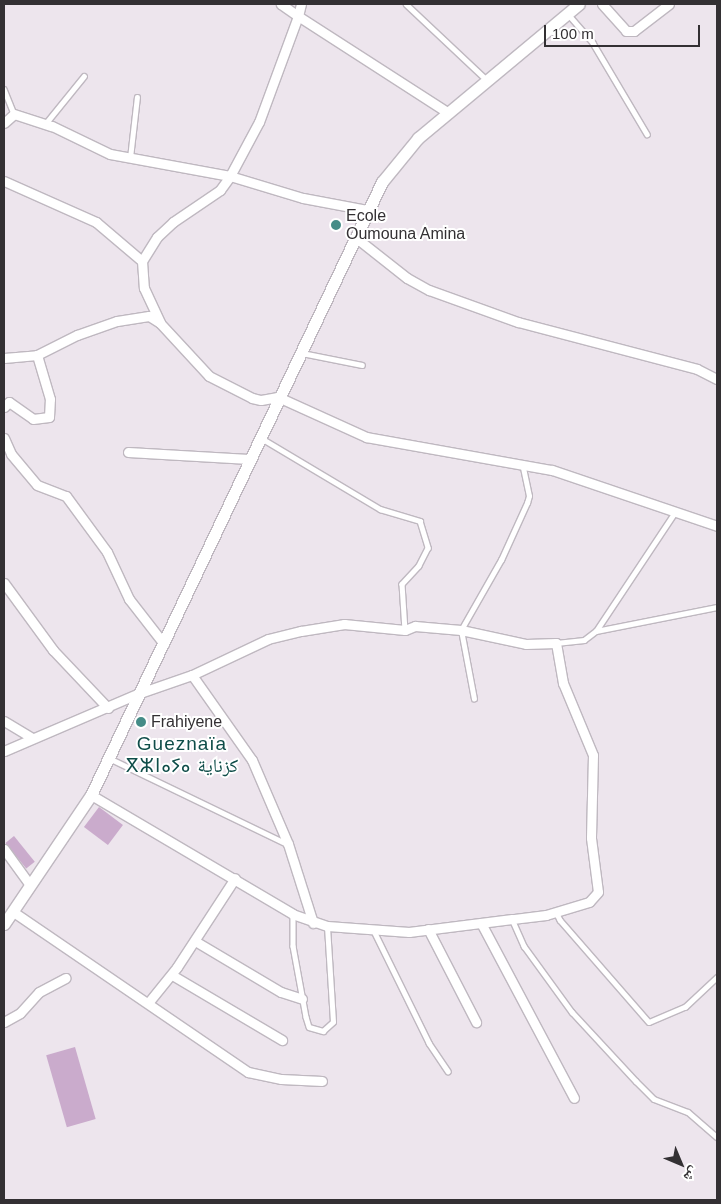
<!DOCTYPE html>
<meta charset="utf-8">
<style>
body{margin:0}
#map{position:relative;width:721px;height:1204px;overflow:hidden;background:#ede5ed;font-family:Arial,"Noto Naskh Arabic","Noto Sans Tifinagh",sans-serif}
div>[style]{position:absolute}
.building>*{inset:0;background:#caabcc;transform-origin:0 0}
.roads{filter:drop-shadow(1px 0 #bfb8c0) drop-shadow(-1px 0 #bfb8c0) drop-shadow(0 1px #bfb8c0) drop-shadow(0 -1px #bfb8c0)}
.lane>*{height:4.5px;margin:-2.25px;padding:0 2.25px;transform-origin:2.25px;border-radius:2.25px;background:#fff}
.street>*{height:9px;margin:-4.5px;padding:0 4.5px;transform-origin:4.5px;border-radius:4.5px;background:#fff}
.secondary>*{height:11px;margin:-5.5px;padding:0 5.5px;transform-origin:5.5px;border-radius:5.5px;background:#fff}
.dots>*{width:14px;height:14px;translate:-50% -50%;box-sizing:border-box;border:2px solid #fff;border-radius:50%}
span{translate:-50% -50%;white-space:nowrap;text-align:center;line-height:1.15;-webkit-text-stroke:4px #fff;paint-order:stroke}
.poi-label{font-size:16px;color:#333033}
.left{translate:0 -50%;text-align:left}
.quarter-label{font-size:19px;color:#0f4d49;letter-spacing:1px}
.frame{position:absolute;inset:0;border:5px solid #333033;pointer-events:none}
.north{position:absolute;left:656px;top:1139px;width:50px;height:50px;-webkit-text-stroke:4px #fff;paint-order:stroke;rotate:135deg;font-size:14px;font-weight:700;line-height:20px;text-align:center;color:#333033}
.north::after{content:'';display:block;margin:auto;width:18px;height:22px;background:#333033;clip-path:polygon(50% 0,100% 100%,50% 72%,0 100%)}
.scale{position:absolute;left:544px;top:25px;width:156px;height:22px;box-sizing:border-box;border:2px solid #333033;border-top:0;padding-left:6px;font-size:15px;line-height:18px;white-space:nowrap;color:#333033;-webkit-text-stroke:4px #fff;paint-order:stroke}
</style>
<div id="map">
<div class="building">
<i style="left:99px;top:807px;width:30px;height:25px;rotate:37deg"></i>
<i style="left:14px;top:836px;width:33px;height:11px;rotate:51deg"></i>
<i style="left:75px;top:1047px;width:75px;height:30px;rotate:74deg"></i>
</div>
<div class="roads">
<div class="lane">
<i style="left:406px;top:4px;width:110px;rotate:43.2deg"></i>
<i style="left:568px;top:14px;width:38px;rotate:49deg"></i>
<i style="left:593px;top:43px;width:106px;rotate:59.3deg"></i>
<i style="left:4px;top:89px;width:27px;rotate:68deg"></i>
<i style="left:46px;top:123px;width:60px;rotate:-51deg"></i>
<i style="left:130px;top:158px;width:61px;rotate:-83.5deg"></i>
<i style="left:302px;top:353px;width:61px;rotate:11.3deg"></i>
<i style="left:261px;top:438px;width:139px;rotate:30.8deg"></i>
<i style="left:380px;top:509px;width:42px;rotate:16.7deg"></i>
<i style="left:420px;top:521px;width:28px;rotate:73deg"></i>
<i style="left:428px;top:548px;width:20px;rotate:117deg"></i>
<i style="left:419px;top:566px;width:25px;rotate:133deg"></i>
<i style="left:402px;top:584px;width:46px;rotate:86.3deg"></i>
<i style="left:596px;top:631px;width:143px;rotate:-56.4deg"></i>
<i style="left:556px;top:643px;width:28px;rotate:-6deg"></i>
<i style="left:584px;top:640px;width:15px;rotate:-37deg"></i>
<i style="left:596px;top:631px;width:123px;rotate:-11.2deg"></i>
<i style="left:474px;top:699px;width:70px;rotate:-100.7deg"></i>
<i style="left:461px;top:630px;width:81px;rotate:-60.3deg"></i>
<i style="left:501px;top:560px;width:63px;rotate:-65.5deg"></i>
<i style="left:527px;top:503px;width:7px;rotate:-74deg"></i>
<i style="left:529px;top:496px;width:33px;rotate:-102deg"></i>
<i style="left:109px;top:758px;width:198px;rotate:25.8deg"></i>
<i style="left:556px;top:912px;width:9px;rotate:63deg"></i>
<i style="left:560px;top:920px;width:135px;rotate:48.9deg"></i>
<i style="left:649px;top:1022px;width:39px;rotate:-23deg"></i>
<i style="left:685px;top:1007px;width:44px;rotate:-43.2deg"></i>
<i style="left:293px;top:914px;width:32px;rotate:90deg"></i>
<i style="left:293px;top:946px;width:72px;rotate:79.6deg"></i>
<i style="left:306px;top:1017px;width:10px;rotate:73deg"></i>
<i style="left:309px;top:1027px;width:15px;rotate:16deg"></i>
<i style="left:323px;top:1031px;width:13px;rotate:-42deg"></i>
<i style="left:333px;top:1022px;width:96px;rotate:-93.6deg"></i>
<i style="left:512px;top:919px;width:30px;rotate:66deg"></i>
<i style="left:524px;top:946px;width:82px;rotate:54deg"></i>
<i style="left:572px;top:1012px;width:94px;rotate:47.2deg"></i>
<i style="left:636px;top:1081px;width:25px;rotate:45deg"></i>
<i style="left:654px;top:1099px;width:36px;rotate:21deg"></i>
<i style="left:688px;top:1112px;width:38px;rotate:41deg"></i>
<i style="left:374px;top:931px;width:125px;rotate:63.8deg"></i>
<i style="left:429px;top:1043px;width:34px;rotate:56deg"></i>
</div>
<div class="street">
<i style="left:301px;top:4px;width:12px;rotate:104deg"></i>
<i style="left:298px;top:16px;width:177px;rotate:32.8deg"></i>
<i style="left:602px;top:4px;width:36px;rotate:48deg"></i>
<i style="left:626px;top:31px;width:8px"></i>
<i style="left:634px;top:31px;width:44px;rotate:-37.6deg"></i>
<i style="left:4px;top:123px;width:13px;rotate:-42deg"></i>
<i style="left:14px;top:114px;width:40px;rotate:18deg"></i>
<i style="left:52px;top:126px;width:64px;rotate:25.8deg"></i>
<i style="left:110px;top:154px;width:122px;rotate:10.4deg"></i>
<i style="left:230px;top:176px;width:76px;rotate:16.8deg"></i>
<i style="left:303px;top:198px;width:65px;rotate:10.6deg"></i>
<i style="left:4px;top:181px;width:101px;rotate:24deg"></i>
<i style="left:96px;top:222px;width:60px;rotate:40.3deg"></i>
<i style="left:142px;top:261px;width:27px;rotate:86deg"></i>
<i style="left:144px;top:288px;width:38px;rotate:65deg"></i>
<i style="left:355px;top:237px;width:66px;rotate:38.3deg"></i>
<i style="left:407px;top:278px;width:25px;rotate:29deg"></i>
<i style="left:429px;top:290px;width:95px;rotate:19.8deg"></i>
<i style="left:518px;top:322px;width:185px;rotate:14.7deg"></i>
<i style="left:697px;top:369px;width:22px;rotate:27deg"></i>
<i style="left:142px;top:261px;width:28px;rotate:-58deg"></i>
<i style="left:157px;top:237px;width:22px;rotate:-43deg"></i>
<i style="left:173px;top:222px;width:57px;rotate:-34.2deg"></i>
<i style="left:220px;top:190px;width:17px;rotate:-54deg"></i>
<i style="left:230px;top:176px;width:61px;rotate:-61.8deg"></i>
<i style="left:259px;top:122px;width:113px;rotate:-69.8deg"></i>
<i style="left:298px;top:16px;width:21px;rotate:-145deg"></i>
<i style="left:4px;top:358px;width:33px;rotate:-5deg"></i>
<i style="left:37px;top:355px;width:45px;rotate:-26.6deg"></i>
<i style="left:77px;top:335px;width:42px;rotate:-19.3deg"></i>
<i style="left:117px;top:321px;width:32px;rotate:-9deg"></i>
<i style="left:149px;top:316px;width:13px;rotate:32deg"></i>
<i style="left:160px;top:323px;width:72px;rotate:47.2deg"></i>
<i style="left:209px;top:376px;width:48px;rotate:27.1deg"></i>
<i style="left:252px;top:398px;width:9px;rotate:13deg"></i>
<i style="left:261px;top:400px;width:17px;rotate:-10deg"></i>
<i style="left:278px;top:397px;width:97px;rotate:24.4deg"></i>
<i style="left:366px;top:437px;width:189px;rotate:10.1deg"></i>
<i style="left:552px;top:470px;width:174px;rotate:18.7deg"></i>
<i style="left:4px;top:407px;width:7px;rotate:-45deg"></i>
<i style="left:9px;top:402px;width:29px;rotate:35deg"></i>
<i style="left:33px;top:419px;width:16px;rotate:-7deg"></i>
<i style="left:49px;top:417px;width:18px;rotate:-87deg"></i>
<i style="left:50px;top:399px;width:46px;rotate:-106.5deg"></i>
<i style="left:4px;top:438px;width:17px;rotate:66deg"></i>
<i style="left:11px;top:454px;width:40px;rotate:50deg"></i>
<i style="left:37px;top:485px;width:31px;rotate:21deg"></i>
<i style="left:66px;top:496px;width:69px;rotate:53.8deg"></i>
<i style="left:107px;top:552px;width:52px;rotate:64.9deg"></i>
<i style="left:129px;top:599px;width:57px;rotate:52.1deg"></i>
<i style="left:128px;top:452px;width:121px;rotate:3.3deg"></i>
<i style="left:4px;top:583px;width:83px;rotate:53.8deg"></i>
<i style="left:53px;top:650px;width:80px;rotate:46.5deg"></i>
<i style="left:192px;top:675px;width:104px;rotate:54.8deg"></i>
<i style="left:252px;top:760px;width:91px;rotate:66.8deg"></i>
<i style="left:288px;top:844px;width:83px;rotate:72.4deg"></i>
<i style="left:4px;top:721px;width:33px;rotate:31deg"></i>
<i style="left:4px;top:751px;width:145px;rotate:-23.2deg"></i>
<i style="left:137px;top:694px;width:58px;rotate:-19.1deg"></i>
<i style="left:192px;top:675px;width:84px;rotate:-25.3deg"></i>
<i style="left:268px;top:639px;width:34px;rotate:-14deg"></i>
<i style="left:301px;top:631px;width:44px;rotate:-9.2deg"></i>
<i style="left:344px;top:624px;width:61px;rotate:5.6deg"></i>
<i style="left:405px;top:630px;width:11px;rotate:-22deg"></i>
<i style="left:415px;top:626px;width:46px;rotate:5deg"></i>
<i style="left:461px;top:630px;width:66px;rotate:12.2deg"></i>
<i style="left:526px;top:644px;width:30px;rotate:-2deg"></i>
<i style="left:556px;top:643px;width:41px;rotate:80.1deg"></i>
<i style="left:563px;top:683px;width:78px;rotate:67.4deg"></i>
<i style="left:593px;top:755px;width:83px;rotate:91.4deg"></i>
<i style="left:591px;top:838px;width:54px;rotate:82.6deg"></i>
<i style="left:598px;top:892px;width:13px;rotate:132deg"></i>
<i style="left:589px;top:902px;width:45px;rotate:163.2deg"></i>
<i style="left:546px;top:915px;width:34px;rotate:173deg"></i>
<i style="left:512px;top:919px;width:104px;rotate:172.8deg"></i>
<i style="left:409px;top:932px;width:82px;rotate:-175.8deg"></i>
<i style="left:327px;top:926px;width:36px;rotate:-161deg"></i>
<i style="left:293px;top:914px;width:234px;rotate:-149.5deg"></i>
<i style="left:4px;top:849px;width:44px;rotate:54.2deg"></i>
<i style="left:12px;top:911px;width:286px;rotate:34.3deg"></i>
<i style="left:248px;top:1072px;width:34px;rotate:12deg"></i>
<i style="left:281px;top:1079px;width:41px;rotate:2.8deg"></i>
<i style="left:481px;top:923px;width:198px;rotate:62deg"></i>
<i style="left:428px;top:929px;width:105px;rotate:62.7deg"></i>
<i style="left:195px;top:941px;width:100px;rotate:30.7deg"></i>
<i style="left:281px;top:992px;width:22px;rotate:18deg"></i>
<i style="left:172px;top:975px;width:128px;rotate:30.6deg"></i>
<i style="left:148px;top:1003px;width:46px;rotate:-51.1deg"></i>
<i style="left:177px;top:967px;width:106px;rotate:-56.9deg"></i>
<i style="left:4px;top:1022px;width:18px;rotate:-29deg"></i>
<i style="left:20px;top:1013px;width:28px;rotate:-48deg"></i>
<i style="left:39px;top:992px;width:30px;rotate:-28deg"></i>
</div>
<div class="secondary">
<i style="left:4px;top:924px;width:156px;rotate:-56deg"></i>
<i style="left:91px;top:795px;width:679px;rotate:-64.61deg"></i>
<i style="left:382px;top:182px;width:57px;rotate:-50.7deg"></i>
<i style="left:418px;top:138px;width:209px;rotate:-39.8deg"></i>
</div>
</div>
<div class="dots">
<i style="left:336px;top:225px;background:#458c87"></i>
<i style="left:141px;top:722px;background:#458c87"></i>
</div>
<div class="poi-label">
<span class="left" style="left:346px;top:225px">Ecole<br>Oumouna Amina</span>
<span class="left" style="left:151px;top:722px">Frahiyene</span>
</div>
<div class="quarter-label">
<span style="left:182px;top:755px">Gueznaïa<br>ⴳⵣⵏⴰⵢⴰ كزناية</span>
</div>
<div class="frame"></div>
<div class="north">ش</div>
<div class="scale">100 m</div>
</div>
